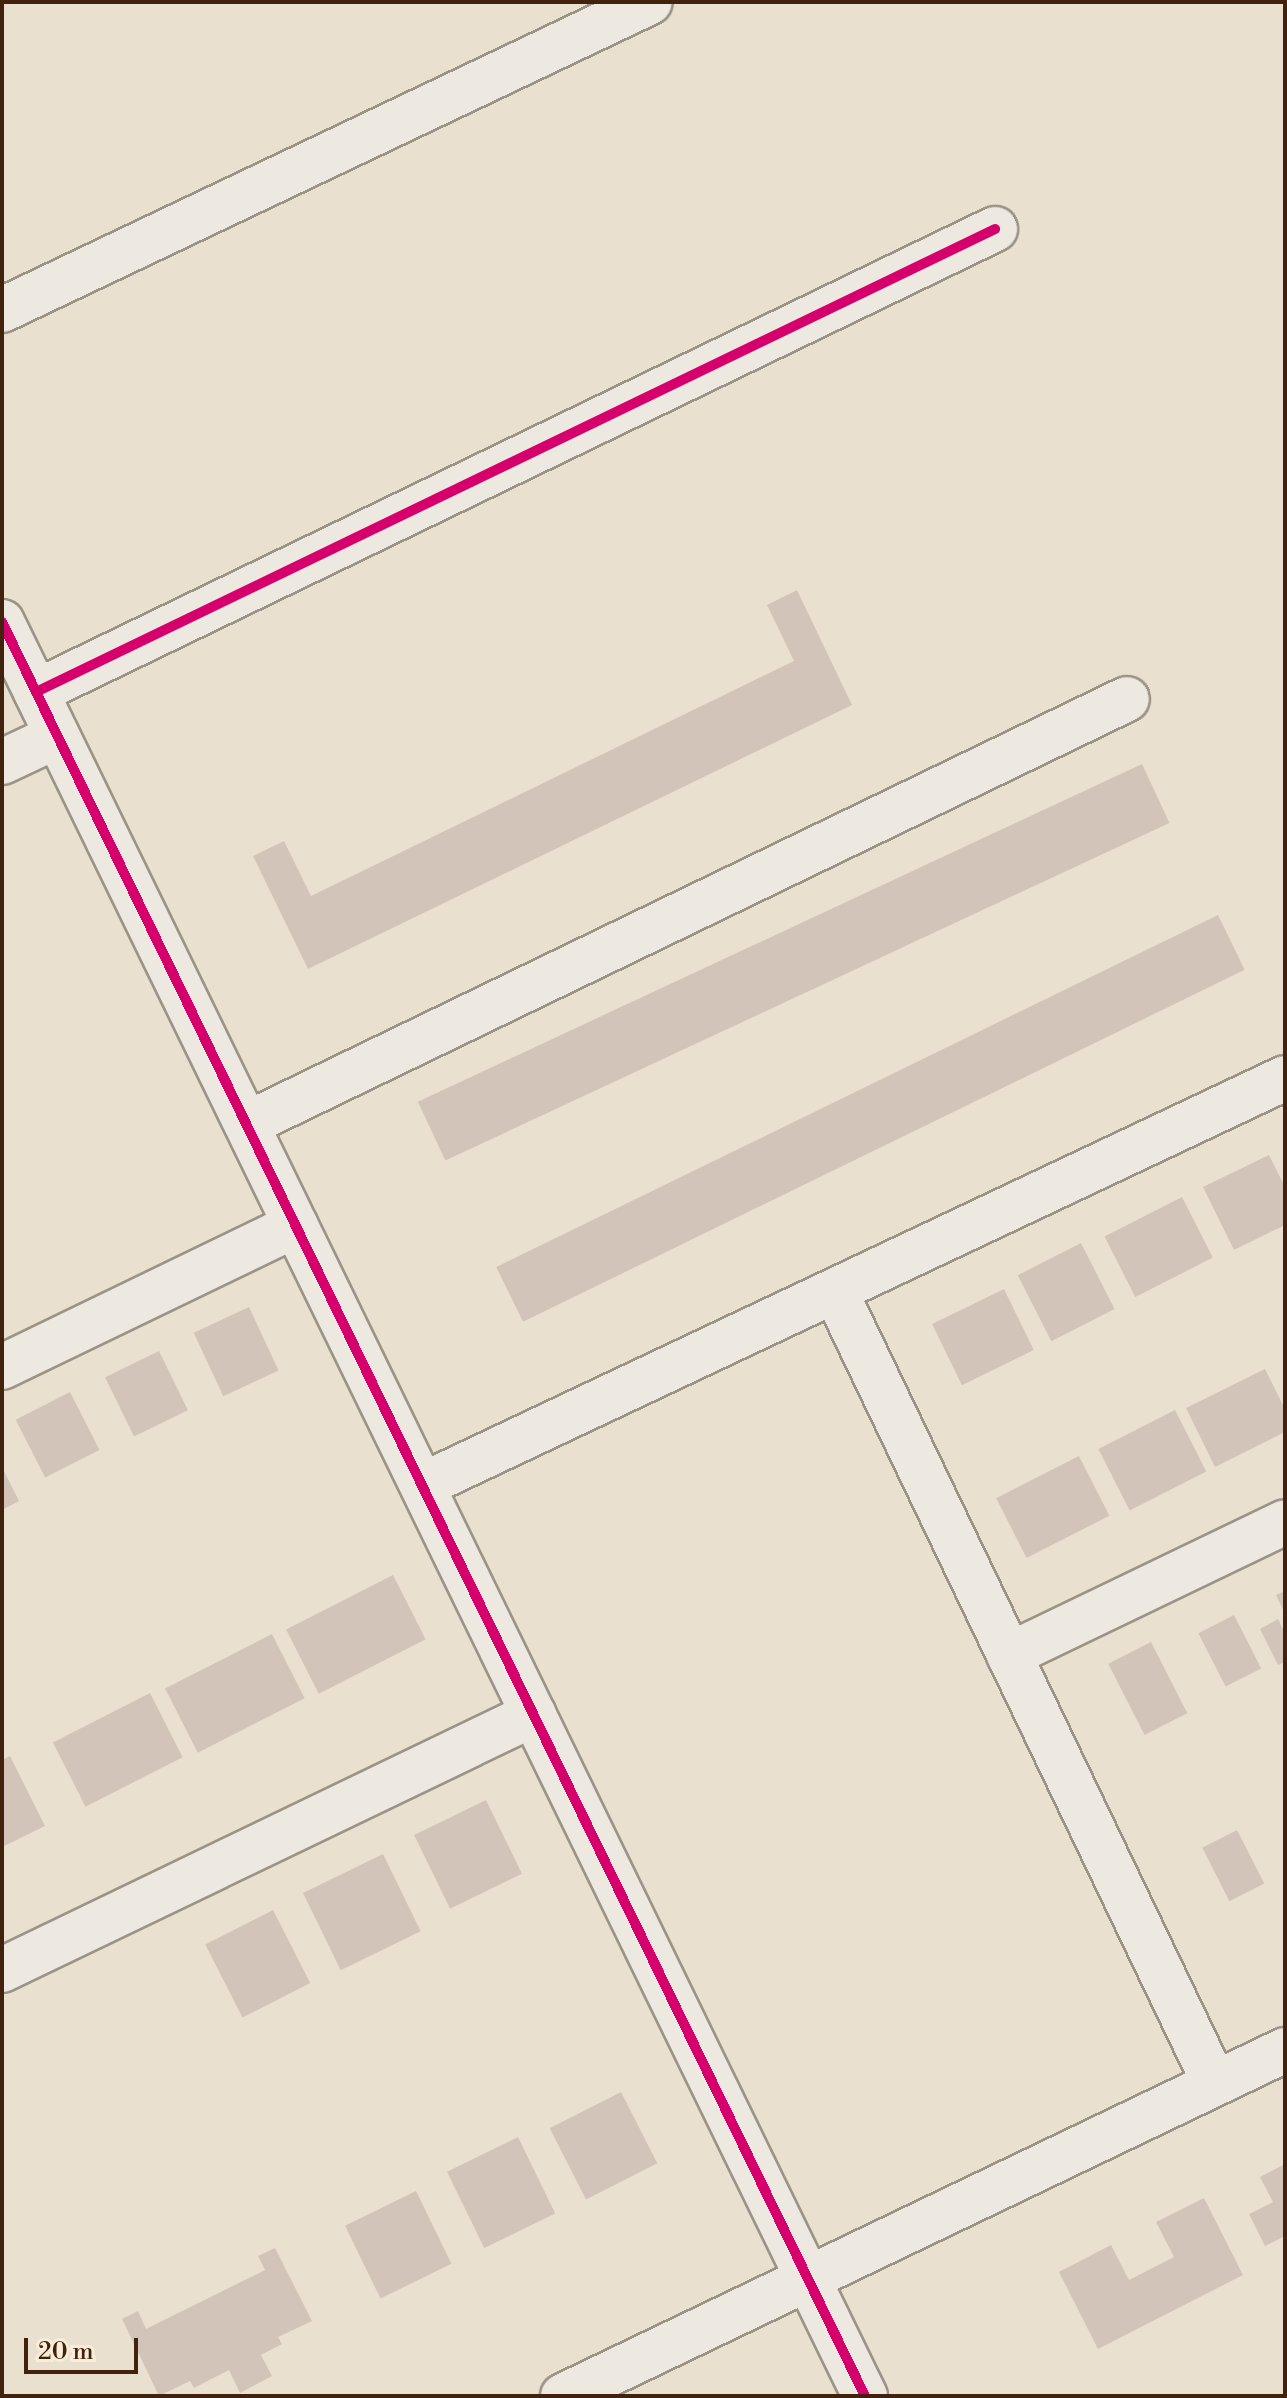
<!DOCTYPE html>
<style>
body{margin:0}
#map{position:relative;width:1287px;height:2398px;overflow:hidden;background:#eae0d0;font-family:"Libre Bodoni",serif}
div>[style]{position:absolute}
.building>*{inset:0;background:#d3c4b9;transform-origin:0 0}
.roads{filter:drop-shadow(2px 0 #9c9387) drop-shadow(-2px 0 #9c9387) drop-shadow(0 2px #9c9387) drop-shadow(0 -2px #9c9387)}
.minor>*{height:44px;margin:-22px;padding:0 22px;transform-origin:22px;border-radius:22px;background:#ede8e0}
.cycleway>*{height:10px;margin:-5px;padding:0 5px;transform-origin:5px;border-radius:5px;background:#d6006c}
span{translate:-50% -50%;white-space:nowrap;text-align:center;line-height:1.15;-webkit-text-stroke:6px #f8edd9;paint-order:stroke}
.frame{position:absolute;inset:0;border:4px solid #42210d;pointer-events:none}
.scale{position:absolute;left:24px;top:2338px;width:114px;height:36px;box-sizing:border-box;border:4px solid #42210d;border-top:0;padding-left:10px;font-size:24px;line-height:28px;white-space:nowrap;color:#42210d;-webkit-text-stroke:6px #f8edd9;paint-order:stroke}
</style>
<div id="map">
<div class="building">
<i style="clip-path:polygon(797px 590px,852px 705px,308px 969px,253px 856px,284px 841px,311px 896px,794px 661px,767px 605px)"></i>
<i style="left:1142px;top:764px;width:65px;height:799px;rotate:65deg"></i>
<i style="left:1218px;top:915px;width:61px;height:803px;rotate:64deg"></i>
<i style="clip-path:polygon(1269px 1155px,1285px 1187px,1285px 1225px,1234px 1250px,1203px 1187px)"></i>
<i style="left:1182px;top:1197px;width:68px;height:87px;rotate:63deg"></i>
<i style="left:1081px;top:1243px;width:74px;height:71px;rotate:63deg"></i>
<i style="left:1004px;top:1289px;width:68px;height:80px;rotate:64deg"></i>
<i style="left:249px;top:1307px;width:70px;height:61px;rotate:65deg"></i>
<i style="left:159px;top:1351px;width:66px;height:60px;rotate:64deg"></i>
<i style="clip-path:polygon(1265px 1369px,1285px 1409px,1285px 1432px,1215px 1467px,1186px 1408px)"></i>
<i style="left:70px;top:1392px;width:65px;height:61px;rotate:63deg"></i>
<i style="left:1175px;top:1410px;width:69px;height:86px;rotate:63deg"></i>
<i style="left:1079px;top:1456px;width:67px;height:93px;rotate:63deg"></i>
<i style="clip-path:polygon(2px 1467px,19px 1501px,2px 1510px)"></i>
<i style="left:393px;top:1575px;width:72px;height:120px;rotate:63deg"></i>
<i style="clip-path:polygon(1285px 1591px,1285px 1614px,1276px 1595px)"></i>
<i style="left:1234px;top:1615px;width:60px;height:40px;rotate:63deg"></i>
<i style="clip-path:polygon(1278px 1619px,1285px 1633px,1285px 1662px,1278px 1665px,1260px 1629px)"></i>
<i style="left:272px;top:1634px;width:72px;height:120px;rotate:63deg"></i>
<i style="left:1151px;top:1642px;width:80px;height:48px;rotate:63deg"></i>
<i style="left:150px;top:1693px;width:72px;height:109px;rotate:63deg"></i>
<i style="clip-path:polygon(10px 1756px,45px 1826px,2px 1847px,2px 1760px)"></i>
<i style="left:486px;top:1800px;width:82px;height:80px;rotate:64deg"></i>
<i style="left:1237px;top:1830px;width:60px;height:39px;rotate:63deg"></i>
<i style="left:383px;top:1854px;width:86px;height:89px;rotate:64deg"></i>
<i style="left:273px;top:1910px;width:82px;height:76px;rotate:63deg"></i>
<i style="left:621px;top:2092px;width:80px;height:80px;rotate:63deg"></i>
<i style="left:518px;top:2137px;width:85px;height:79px;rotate:64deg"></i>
<i style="clip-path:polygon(1285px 2164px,1285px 2236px,1265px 2246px,1249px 2214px,1273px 2202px,1260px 2177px)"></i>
<i style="left:416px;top:2191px;width:81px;height:79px;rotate:64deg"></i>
<i style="clip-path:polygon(1204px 2198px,1243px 2275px,1098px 2349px,1059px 2272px,1111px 2245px,1129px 2280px,1174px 2257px,1156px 2222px)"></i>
<i style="clip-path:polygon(275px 2248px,312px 2321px,278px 2337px,282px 2344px,261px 2355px,272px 2376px,240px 2393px,229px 2370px,194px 2388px,190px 2381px,159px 2396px,122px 2319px,138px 2311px,146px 2329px,265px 2270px,258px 2256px)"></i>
</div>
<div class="roads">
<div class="minor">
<i style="left:2px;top:310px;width:717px;rotate:-25.42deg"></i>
<i style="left:2px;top:622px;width:1973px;rotate:64.06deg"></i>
<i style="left:36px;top:692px;width:1065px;rotate:-25.77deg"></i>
<i style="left:2px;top:762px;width:61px;rotate:-25.3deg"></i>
<i style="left:247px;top:1124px;width:977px;rotate:-25.78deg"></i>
<i style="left:835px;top:1291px;width:877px;rotate:64.4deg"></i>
<i style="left:2px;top:1367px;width:326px;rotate:-25.8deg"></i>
<i style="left:423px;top:1485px;width:953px;rotate:-25.27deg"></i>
<i style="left:1009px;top:1655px;width:306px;rotate:-25.7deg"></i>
<i style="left:2px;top:1970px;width:590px;rotate:-25.7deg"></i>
<i style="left:563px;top:2396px;width:801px;rotate:-25.6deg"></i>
</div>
</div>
<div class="cycleway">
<i style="left:2px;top:622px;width:1973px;rotate:64.06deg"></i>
<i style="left:36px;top:692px;width:1065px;rotate:-25.77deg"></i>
</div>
<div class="frame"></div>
<div class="scale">20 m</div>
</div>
